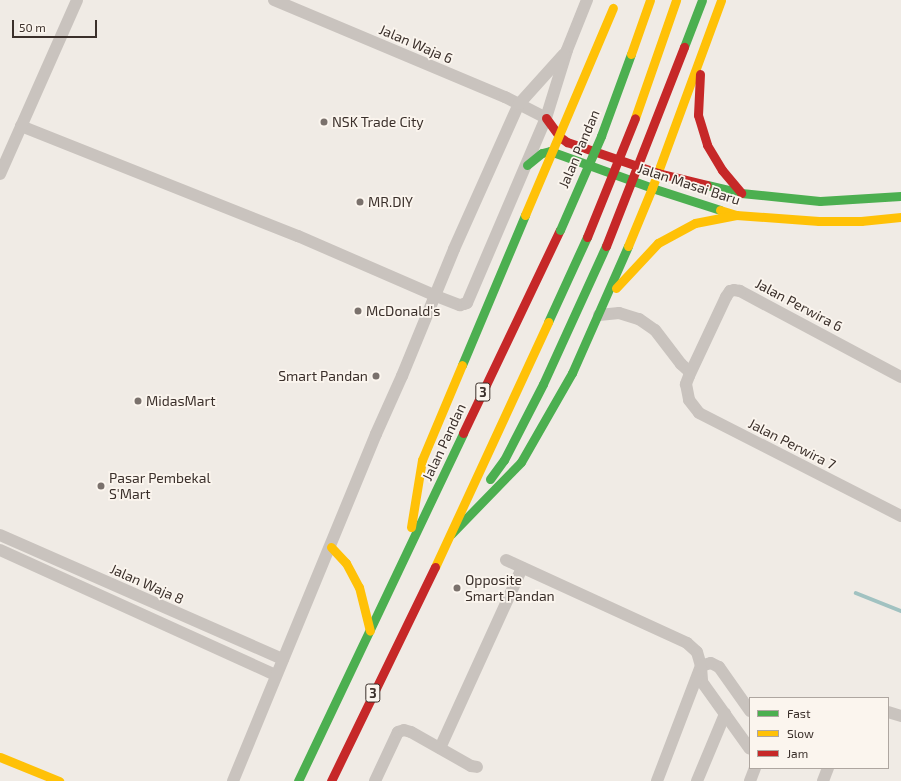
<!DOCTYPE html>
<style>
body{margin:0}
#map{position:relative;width:901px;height:781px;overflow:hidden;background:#f0ebe5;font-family:"Exo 2",sans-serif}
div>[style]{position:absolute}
.stream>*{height:3.5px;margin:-1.75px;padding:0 1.75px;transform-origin:1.75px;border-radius:1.75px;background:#a1c2c1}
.street>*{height:12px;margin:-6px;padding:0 6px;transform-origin:6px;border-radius:6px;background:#c9c3be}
.fast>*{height:9px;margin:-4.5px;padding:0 4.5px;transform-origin:4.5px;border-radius:4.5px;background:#4caf50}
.slow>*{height:9px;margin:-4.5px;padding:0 4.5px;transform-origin:4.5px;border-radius:4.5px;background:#ffc107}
.jam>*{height:9px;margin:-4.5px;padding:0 4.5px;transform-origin:4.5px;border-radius:4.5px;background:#c62828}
.fast-bridge>*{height:9px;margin:-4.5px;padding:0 4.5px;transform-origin:4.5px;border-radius:4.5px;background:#4caf50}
.slow-bridge>*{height:9px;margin:-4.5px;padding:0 4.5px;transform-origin:4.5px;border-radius:4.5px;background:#ffc107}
.jam-bridge>*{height:9px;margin:-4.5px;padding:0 4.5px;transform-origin:4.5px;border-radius:4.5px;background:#c62828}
.dots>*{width:11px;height:11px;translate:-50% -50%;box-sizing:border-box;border:2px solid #fbf5ee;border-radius:50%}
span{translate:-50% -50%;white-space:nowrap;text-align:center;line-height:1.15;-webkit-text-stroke:3.5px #fbf5ee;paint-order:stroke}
.shield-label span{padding:1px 3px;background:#fbf5ee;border:1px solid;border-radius:3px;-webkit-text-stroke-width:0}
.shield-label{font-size:13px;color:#3b302b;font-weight:700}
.street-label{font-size:14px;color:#3b302b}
.poi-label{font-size:14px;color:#3b302b}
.left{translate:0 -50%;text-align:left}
.right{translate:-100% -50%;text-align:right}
.legend{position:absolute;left:749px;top:697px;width:140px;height:72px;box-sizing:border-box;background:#fbf5ee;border:1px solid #aea6a0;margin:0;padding:5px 7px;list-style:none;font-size:12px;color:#3b302b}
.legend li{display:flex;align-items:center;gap:8px;height:20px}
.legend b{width:20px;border:1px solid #aea6a0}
.scale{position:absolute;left:12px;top:20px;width:85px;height:18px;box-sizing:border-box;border:2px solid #3b302b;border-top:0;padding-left:5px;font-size:12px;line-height:14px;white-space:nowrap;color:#3b302b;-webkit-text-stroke:3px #fbf5ee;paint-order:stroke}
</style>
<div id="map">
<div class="stream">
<i style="left:856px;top:593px;width:48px;rotate:21.8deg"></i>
</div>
<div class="street">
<i style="left:274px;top:0;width:251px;rotate:22.8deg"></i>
<i style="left:505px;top:97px;width:46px;rotate:27.1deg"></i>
<i style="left:21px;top:126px;width:298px;rotate:21.7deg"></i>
<i style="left:298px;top:236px;width:150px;rotate:23.5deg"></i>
<i style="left:436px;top:296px;width:26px;rotate:21deg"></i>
<i style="left:460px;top:305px;width:4px;rotate:-14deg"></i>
<i style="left:464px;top:304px;width:3px;rotate:-18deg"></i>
<i style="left:467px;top:303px;width:201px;rotate:-66.9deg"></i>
<i style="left:546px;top:118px;width:71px;rotate:-72.8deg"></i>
<i style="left:567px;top:50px;width:54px;rotate:-68.2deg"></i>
<i style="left:0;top:174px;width:190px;rotate:-66.1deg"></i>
<i style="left:599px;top:315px;width:20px;rotate:-6deg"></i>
<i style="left:619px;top:313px;width:21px;rotate:17deg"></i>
<i style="left:639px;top:319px;width:19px;rotate:35deg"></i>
<i style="left:655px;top:330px;width:43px;rotate:52.6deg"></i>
<i style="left:681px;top:364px;width:12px;rotate:42deg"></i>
<i style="left:901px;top:377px;width:183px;rotate:-151.9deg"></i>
<i style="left:740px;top:291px;width:6px;rotate:-171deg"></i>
<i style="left:734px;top:290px;width:4px;rotate:166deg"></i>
<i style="left:730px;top:291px;width:7px;rotate:124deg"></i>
<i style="left:726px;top:297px;width:87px;rotate:115.1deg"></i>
<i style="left:689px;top:376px;width:9px;rotate:111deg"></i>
<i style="left:686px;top:384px;width:16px;rotate:79deg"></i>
<i style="left:689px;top:400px;width:16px;rotate:52deg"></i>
<i style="left:699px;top:413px;width:227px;rotate:27deg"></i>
<i style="left:0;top:535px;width:309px;rotate:23.7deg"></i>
<i style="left:0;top:550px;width:303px;rotate:24.4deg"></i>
<i style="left:506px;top:560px;width:199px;rotate:24.6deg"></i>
<i style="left:687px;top:643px;width:13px;rotate:42deg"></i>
<i style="left:697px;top:652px;width:15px;rotate:74deg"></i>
<i style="left:701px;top:666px;width:16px;rotate:86deg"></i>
<i style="left:702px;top:682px;width:82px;rotate:54.4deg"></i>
<i style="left:888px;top:712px;width:14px;rotate:17deg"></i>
<i style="left:440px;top:748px;width:198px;rotate:-65.5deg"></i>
<i style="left:233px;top:781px;width:375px;rotate:-67.6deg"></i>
<i style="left:376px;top:434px;width:64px;rotate:-65.9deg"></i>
<i style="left:402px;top:376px;width:137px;rotate:-67.7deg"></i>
<i style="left:454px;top:249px;width:159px;rotate:-65.9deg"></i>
<i style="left:519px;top:104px;width:67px;rotate:-48deg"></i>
<i style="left:375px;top:781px;width:54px;rotate:-64.9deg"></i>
<i style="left:398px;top:732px;width:6px;rotate:-18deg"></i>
<i style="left:404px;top:730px;width:7px;rotate:16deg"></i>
<i style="left:411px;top:732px;width:69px;rotate:29.5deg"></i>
<i style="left:471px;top:766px;width:6px;rotate:9deg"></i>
<i style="left:657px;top:781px;width:123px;rotate:-69.1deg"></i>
<i style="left:701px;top:666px;width:10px;rotate:-17deg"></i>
<i style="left:711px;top:663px;width:9px;rotate:27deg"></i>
<i style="left:719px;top:667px;width:54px;rotate:54.8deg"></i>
<i style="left:697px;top:781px;width:73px;rotate:-67.3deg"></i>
<i style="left:750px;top:781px;width:14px;rotate:-69deg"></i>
<i style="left:823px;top:781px;width:14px;rotate:-69deg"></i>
</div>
<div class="fast">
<i style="left:527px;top:165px;width:19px;rotate:-39deg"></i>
<i style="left:542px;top:153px;width:8px;rotate:-14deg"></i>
<i style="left:550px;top:151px;width:109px;rotate:19.9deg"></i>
<i style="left:652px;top:188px;width:71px;rotate:17.9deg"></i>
<i style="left:707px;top:185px;width:35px;rotate:13deg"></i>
<i style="left:741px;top:193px;width:79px;rotate:5.8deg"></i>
<i style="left:820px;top:201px;width:81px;rotate:-3.5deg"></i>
<i style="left:548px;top:322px;width:94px;rotate:-65.4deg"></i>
<i style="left:462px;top:365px;width:163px;rotate:-67.2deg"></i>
<i style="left:490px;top:479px;width:24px;rotate:-54deg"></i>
<i style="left:504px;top:460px;width:85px;rotate:-62.8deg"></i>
<i style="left:543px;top:384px;width:152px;rotate:-65.5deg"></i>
<i style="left:451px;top:534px;width:100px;rotate:-45.8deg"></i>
<i style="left:521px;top:462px;width:103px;rotate:-60.2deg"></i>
<i style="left:572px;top:373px;width:139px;rotate:-66.2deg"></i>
<i style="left:298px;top:781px;width:385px;rotate:-64.6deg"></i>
</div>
<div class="slow">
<i style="left:720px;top:210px;width:17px;rotate:17deg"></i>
<i style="left:736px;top:215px;width:83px;rotate:4.1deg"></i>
<i style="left:819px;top:221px;width:42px"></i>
<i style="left:861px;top:221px;width:40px;rotate:-5.7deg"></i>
<i style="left:628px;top:246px;width:63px;rotate:-67.5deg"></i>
<i style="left:652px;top:188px;width:200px;rotate:-69.8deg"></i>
<i style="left:616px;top:288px;width:62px;rotate:-47deg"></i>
<i style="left:658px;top:243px;width:42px;rotate:-28.4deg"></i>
<i style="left:695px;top:223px;width:42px;rotate:-11deg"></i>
<i style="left:411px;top:527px;width:68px;rotate:-80.7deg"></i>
<i style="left:422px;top:460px;width:103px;rotate:-67.2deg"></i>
<i style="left:331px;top:547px;width:22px;rotate:47deg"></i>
<i style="left:346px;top:563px;width:27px;rotate:62deg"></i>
<i style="left:359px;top:587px;width:45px;rotate:76deg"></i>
<i style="left:435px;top:567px;width:270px;rotate:-65.2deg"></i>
<i style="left:0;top:757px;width:64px;rotate:22.1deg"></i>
</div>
<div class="jam">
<i style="left:700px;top:74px;width:41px;rotate:92.8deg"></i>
<i style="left:698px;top:115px;width:31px;rotate:73deg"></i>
<i style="left:707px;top:145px;width:29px;rotate:59deg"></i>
<i style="left:722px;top:170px;width:30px;rotate:50deg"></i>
<i style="left:546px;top:118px;width:24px;rotate:54deg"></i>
<i style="left:560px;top:137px;width:9px;rotate:36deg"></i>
<i style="left:567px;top:142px;width:96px;rotate:18.8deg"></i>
<i style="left:658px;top:173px;width:50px;rotate:13.8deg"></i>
<i style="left:463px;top:433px;width:225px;rotate:-64.5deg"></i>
<i style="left:331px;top:781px;width:238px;rotate:-64.1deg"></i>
</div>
<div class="fast-bridge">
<i style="left:684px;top:47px;width:50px;rotate:-69deg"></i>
<i style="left:560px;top:230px;width:103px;rotate:-66.4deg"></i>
<i style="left:601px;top:136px;width:87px;rotate:-69.9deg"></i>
</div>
<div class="slow-bridge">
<i style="left:631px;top:54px;width:57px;rotate:-70.6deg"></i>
<i style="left:635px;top:118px;width:125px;rotate:-70.8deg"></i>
<i style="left:525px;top:215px;width:225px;rotate:-67deg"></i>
</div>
<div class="jam-bridge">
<i style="left:587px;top:237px;width:128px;rotate:-68deg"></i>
<i style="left:606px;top:246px;width:214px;rotate:-68.6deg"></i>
</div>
<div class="dots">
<i style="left:324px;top:122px;background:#7a716c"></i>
<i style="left:360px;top:202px;background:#7a716c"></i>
<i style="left:358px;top:311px;background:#7a716c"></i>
<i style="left:376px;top:376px;background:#7a716c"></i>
<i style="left:138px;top:401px;background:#7a716c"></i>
<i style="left:101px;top:486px;background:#7a716c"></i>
<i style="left:457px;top:588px;background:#7a716c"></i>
</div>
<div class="shield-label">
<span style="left:483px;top:392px">3</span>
<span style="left:373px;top:693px">3</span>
</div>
<div class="street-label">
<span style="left:416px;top:44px;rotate:23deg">Jalan Waja 6</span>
<span style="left:579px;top:149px;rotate:-67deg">Jalan Pandan</span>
<span style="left:689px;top:184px;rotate:18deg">Jalan Masai Baru</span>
<span style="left:799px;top:305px;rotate:28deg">Jalan Perwira 6</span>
<span style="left:444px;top:442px;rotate:-65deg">Jalan Pandan</span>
<span style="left:792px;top:444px;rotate:27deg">Jalan Perwira 7</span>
<span style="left:147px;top:584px;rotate:24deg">Jalan Waja 8</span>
</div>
<div class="poi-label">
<span class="left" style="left:332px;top:122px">NSK Trade City</span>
<span class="left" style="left:368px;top:202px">MR.DIY</span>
<span class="left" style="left:366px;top:311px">McDonald's</span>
<span class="right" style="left:368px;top:376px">Smart Pandan</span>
<span class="left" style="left:146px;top:401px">MidasMart</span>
<span class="left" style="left:109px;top:486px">Pasar Pembekal<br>S'Mart</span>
<span class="left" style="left:465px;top:588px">Opposite<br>Smart Pandan</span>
</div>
<ul class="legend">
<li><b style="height:5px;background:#4caf50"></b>Fast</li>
<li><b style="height:5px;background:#ffc107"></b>Slow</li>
<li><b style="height:5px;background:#c62828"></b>Jam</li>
</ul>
<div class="scale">50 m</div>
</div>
